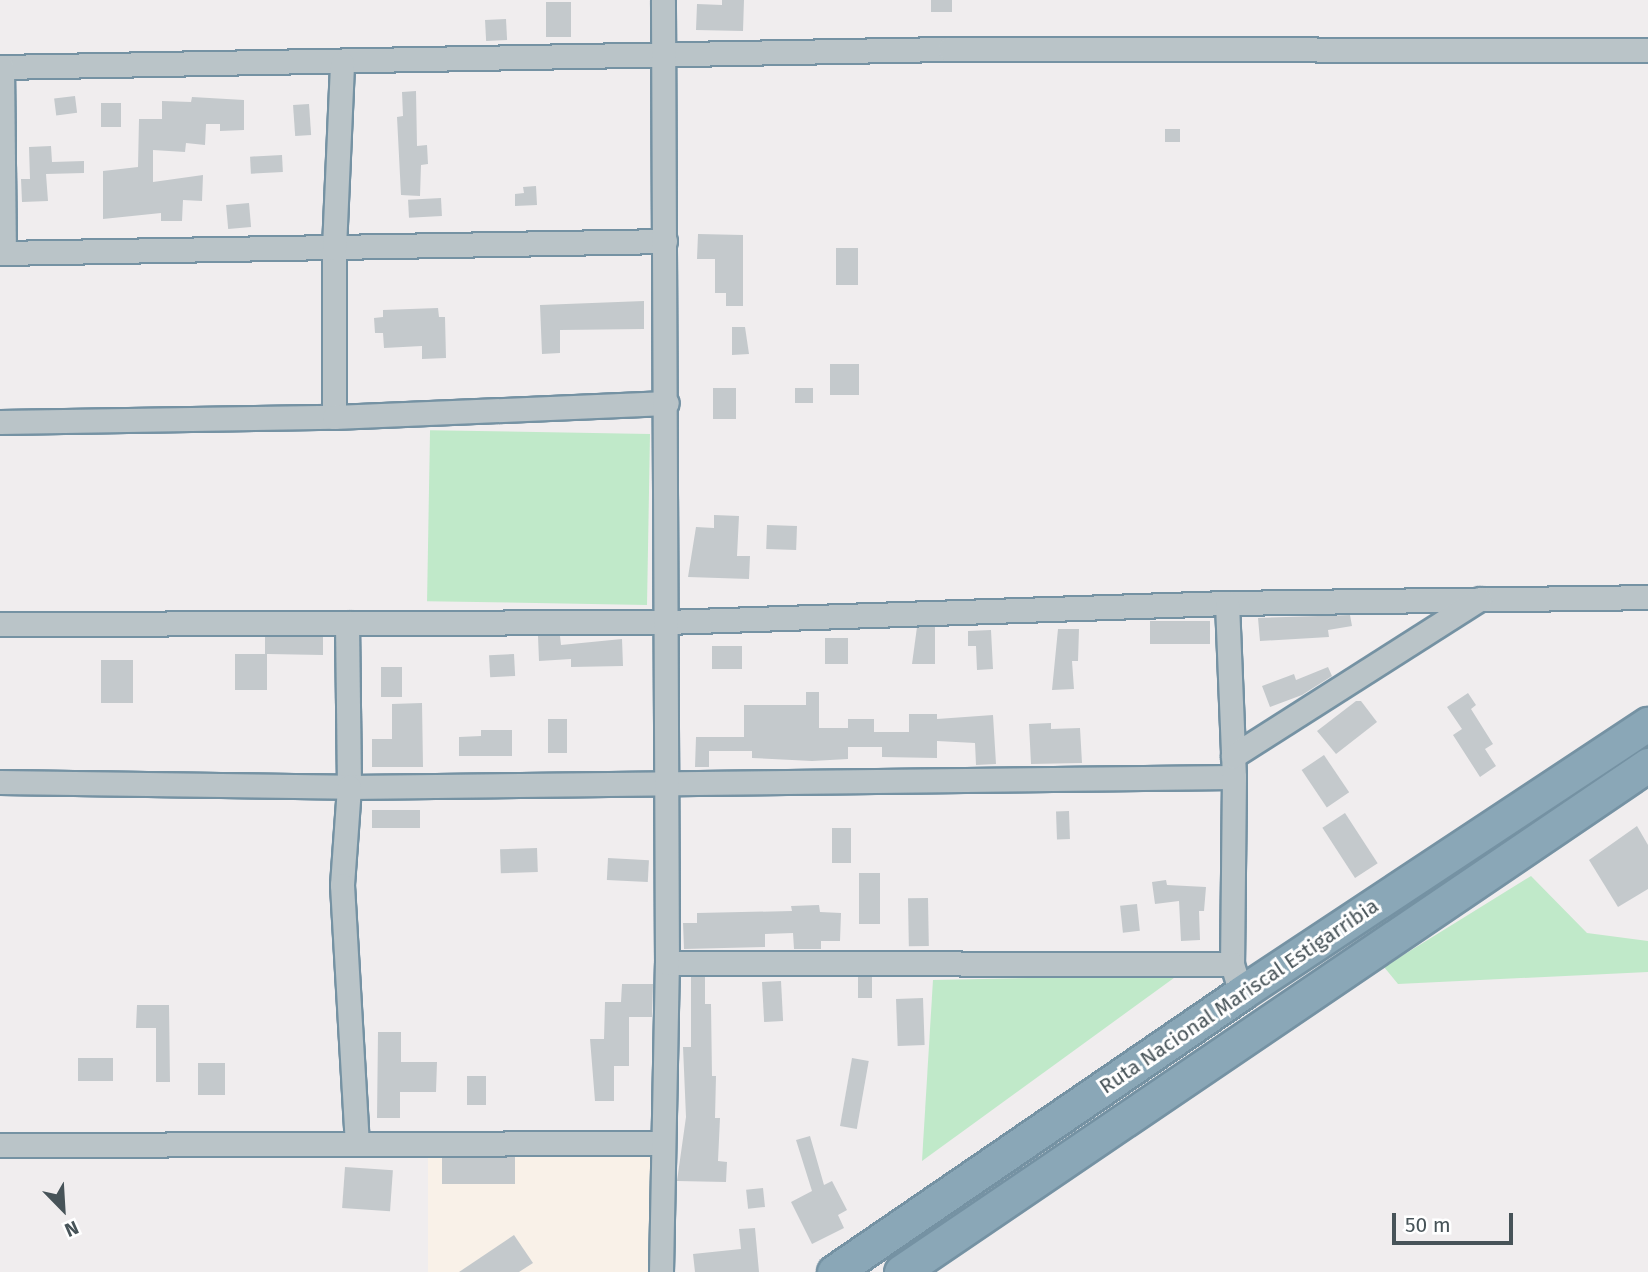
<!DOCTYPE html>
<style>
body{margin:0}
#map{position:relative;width:1648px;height:1272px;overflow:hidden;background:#f0edee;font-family:"Fira Sans",sans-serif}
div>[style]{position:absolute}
.commercial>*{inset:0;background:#f9f1e8;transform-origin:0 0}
.green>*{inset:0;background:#c0e9c9;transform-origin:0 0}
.building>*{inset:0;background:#c4c9cc;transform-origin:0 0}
.roads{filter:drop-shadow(2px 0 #7592a3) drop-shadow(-2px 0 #7592a3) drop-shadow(0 2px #7592a3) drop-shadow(0 -2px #7592a3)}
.minor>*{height:23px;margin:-11.5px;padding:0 11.5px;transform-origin:11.5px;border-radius:11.5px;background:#bac4c8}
.highway>*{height:33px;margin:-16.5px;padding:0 16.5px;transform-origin:16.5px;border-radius:16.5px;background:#8aa7b7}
span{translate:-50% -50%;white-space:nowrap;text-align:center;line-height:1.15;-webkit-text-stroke:6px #fff;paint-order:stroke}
.street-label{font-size:21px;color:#475358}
.north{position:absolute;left:28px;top:1174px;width:70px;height:70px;-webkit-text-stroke:5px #fff;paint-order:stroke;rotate:156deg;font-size:19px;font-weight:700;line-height:28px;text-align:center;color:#475358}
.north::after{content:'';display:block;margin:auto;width:24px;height:32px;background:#475358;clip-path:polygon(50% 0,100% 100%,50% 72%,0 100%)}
.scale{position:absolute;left:1392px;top:1213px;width:121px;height:32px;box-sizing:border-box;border:4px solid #475358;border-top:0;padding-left:9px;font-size:21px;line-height:24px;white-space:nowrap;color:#475358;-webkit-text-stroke:5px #fff;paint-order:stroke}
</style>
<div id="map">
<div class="commercial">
<i style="left:428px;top:1154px;width:223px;height:118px"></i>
</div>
<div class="green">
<i style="left:650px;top:434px;width:171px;height:220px;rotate:91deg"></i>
<i style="clip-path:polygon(1531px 876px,1587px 933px,1648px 941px,1648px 972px,1398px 984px,1384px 967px)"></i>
<i style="clip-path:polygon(1178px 975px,922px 1161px,933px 980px)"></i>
</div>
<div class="building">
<i style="clip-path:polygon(722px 0,744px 0,743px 31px,696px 30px,697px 4px,722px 5px)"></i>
<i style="left:931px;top:0;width:21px;height:12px"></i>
<i style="left:546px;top:2px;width:25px;height:35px"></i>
<i style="left:506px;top:19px;width:21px;height:21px;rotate:87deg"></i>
<i style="clip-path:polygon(416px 91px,417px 146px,427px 145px,428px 164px,421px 165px,420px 196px,401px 195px,397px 117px,403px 116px,402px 92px)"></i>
<i style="left:75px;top:96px;width:17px;height:21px;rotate:83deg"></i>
<i style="clip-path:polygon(192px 97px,244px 100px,244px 130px,220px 131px,220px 124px,206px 124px,205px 145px,186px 143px,185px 152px,153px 150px,153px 182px,203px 175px,202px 201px,183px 200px,182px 221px,161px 221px,161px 213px,103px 219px,103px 171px,138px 167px,139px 119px,162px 119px,162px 101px,191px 102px)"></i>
<i style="left:101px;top:103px;width:20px;height:24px"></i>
<i style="left:309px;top:104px;width:31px;height:16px;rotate:86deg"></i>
<i style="left:1165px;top:129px;width:15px;height:13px"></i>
<i style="clip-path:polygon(51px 146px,52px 162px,84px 161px,84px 173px,46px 174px,48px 201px,22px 202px,21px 179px,30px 179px,29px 147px)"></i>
<i style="left:282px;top:155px;width:17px;height:32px;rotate:87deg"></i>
<i style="clip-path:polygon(536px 186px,537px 205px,515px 206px,515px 194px,524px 193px,523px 187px)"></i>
<i style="left:441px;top:198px;width:18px;height:33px;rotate:87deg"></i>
<i style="left:249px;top:203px;width:24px;height:23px;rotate:85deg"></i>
<i style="clip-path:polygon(698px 234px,743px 235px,743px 306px,726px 306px,726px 293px,715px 293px,715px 259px,697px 259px)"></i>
<i style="left:836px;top:248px;width:22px;height:37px"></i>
<i style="clip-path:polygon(644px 301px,644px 329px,560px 330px,560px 353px,542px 354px,540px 305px)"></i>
<i style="clip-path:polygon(438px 308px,439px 317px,445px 317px,446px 358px,422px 359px,422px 346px,384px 348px,383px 333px,375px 333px,374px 318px,383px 317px,383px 310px)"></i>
<i style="clip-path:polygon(732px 327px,745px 327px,749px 354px,732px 355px)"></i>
<i style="left:830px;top:364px;width:29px;height:31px"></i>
<i style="left:713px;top:388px;width:23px;height:31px"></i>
<i style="left:795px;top:388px;width:18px;height:15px"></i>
<i style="clip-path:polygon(714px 515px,739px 516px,737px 556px,750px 556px,749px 579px,688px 577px,696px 527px,714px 528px)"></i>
<i style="left:767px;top:525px;width:30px;height:24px;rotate:2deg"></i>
<i style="clip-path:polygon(1350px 615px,1352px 626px,1328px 630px,1329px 637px,1260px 641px,1258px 618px)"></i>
<i style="left:1210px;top:621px;width:23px;height:60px;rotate:90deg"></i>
<i style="clip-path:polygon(917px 627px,935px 627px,935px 664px,912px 664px)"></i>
<i style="clip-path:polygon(1058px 629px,1079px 629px,1078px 661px,1072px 661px,1074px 689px,1052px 690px)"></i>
<i style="clip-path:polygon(991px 630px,993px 669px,977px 670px,976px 646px,968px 646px,968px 631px)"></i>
<i style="clip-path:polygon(538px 636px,560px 636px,561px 645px,622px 639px,623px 666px,571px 667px,571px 659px,539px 661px)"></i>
<i style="clip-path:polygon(265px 637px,323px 637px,323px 655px,267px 654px,267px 690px,235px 690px,235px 654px,265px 654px)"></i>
<i style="left:825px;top:638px;width:23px;height:26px"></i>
<i style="left:712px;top:646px;width:30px;height:23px"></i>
<i style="left:514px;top:654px;width:22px;height:25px;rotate:87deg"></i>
<i style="left:101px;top:660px;width:32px;height:43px"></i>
<i style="left:381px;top:667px;width:21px;height:30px"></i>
<i style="clip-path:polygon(1328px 667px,1332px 676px,1302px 695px,1270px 707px,1262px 686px,1294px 674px,1296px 680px)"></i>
<i style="clip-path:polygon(806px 692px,819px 692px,819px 728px,848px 728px,848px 719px,874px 719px,874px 732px,909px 732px,909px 714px,937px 714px,937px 719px,993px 715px,996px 764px,976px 765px,975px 743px,937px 741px,937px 758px,882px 757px,882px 747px,848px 747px,848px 759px,812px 761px,752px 758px,752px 751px,709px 751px,709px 767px,695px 767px,696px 737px,744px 737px,744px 705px,806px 705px)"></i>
<i style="clip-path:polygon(1468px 693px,1476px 705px,1471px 709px,1493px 744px,1485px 749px,1496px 766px,1480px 777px,1453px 735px,1462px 729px,1447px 707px)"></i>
<i style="clip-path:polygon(1356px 701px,1361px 701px,1377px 722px,1336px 754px,1317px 731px)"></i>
<i style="clip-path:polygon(422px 703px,423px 767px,372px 767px,372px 739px,392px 739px,392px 704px)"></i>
<i style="left:548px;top:719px;width:19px;height:34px"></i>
<i style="clip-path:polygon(1051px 723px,1051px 729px,1080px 728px,1082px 763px,1031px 764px,1029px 724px)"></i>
<i style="clip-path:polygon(481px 730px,512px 730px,512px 756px,459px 756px,459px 737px,481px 736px)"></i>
<i style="left:1324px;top:755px;width:45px;height:27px;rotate:56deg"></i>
<i style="left:372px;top:810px;width:48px;height:18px"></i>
<i style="left:1069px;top:811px;width:28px;height:13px;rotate:88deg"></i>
<i style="left:1345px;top:813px;width:60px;height:27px;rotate:57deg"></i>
<i style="clip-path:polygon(1637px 826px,1648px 845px,1648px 889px,1618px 907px,1589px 860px)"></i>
<i style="left:832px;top:828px;width:19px;height:35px"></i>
<i style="left:537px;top:848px;width:24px;height:37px;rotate:88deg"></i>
<i style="left:608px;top:858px;width:41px;height:22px;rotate:3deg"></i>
<i style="left:859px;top:873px;width:21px;height:51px"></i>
<i style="clip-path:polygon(1166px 880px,1167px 885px,1206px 887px,1204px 911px,1199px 911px,1200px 940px,1181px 941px,1179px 901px,1155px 904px,1152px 882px)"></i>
<i style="left:928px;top:898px;width:48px;height:20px;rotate:89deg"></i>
<i style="left:1137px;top:904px;width:27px;height:17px;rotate:84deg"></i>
<i style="clip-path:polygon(819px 905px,820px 912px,841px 913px,840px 941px,821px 941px,821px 949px,794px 949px,793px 933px,765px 934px,765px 947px,684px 949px,683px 923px,697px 923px,697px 913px,792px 911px,791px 906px)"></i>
<i style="clip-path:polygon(691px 977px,705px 977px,705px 1004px,711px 1004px,712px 1076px,716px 1076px,715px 1118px,720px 1118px,718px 1161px,727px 1162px,726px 1182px,677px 1181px,686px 1117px,683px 1047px,691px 1047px)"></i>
<i style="left:858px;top:977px;width:14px;height:21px"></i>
<i style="left:781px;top:981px;width:40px;height:19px;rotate:87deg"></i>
<i style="clip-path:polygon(622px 984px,653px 984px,652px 1017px,629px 1017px,629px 1066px,614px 1066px,614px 1101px,595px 1101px,590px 1039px,604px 1039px,605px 1002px,621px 1002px)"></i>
<i style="left:923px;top:998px;width:47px;height:27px;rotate:88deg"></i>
<i style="clip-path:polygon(137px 1005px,169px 1005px,170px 1082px,156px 1082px,156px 1028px,136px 1028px)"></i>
<i style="clip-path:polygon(378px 1032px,401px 1032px,401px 1062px,437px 1062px,436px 1092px,400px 1092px,400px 1118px,377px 1118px)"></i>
<i style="left:78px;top:1058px;width:35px;height:23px"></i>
<i style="left:852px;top:1058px;width:17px;height:69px;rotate:10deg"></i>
<i style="left:198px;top:1063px;width:27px;height:32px"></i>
<i style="left:467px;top:1076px;width:19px;height:29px"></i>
<i style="clip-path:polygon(810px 1136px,824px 1185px,832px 1181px,847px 1210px,838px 1215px,844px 1228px,812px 1244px,791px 1202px,812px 1191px,796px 1140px)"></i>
<i style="left:515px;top:1157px;width:27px;height:73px;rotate:90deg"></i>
<i style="left:345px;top:1167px;width:48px;height:41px;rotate:4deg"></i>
<i style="left:763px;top:1188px;width:19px;height:17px;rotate:84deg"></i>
<i style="clip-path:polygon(755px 1228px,759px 1272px,695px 1272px,693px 1254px,741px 1249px,739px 1229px)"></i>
<i style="clip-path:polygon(514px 1235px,533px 1263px,519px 1272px,459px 1272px)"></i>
</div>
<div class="roads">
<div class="minor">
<i style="left:0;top:67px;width:950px;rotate:-1.09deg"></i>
<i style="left:950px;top:49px;width:698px;rotate:0.08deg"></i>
<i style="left:2px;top:67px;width:186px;rotate:89.4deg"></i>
<i style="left:0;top:253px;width:665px;rotate:-1.03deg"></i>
<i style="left:334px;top:417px;width:169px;rotate:-90deg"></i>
<i style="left:334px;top:248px;width:185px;rotate:-87.5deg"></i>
<i style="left:0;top:422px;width:334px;rotate:-0.9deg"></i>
<i style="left:334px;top:417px;width:333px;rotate:-2.4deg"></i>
<i style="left:1227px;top:603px;width:421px;rotate:-0.8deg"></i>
<i style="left:347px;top:623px;width:164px;rotate:89.3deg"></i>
<i style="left:349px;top:787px;width:885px;rotate:-0.65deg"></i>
<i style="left:0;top:624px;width:666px;rotate:-0.17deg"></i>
<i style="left:666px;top:622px;width:561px;rotate:-1.94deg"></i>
<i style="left:1227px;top:603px;width:174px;rotate:87.7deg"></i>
<i style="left:1234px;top:777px;width:187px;rotate:90.6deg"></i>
<i style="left:1232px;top:964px;width:30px;rotate:73deg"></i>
<i style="left:1233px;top:756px;width:292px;rotate:-32.5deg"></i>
<i style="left:0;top:782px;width:349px;rotate:0.8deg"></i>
<i style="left:349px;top:787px;width:98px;rotate:94.1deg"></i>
<i style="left:342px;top:885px;width:259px;rotate:86.7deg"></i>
<i style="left:667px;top:963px;width:565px;rotate:0.1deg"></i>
<i style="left:0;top:1145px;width:663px;rotate:-0.17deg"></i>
<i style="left:661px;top:1272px;width:309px;rotate:-88.9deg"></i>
<i style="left:667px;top:963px;width:963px;rotate:-90.24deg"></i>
</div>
<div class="highway">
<i style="left:834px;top:1272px;width:493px;rotate:-34.4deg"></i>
<i style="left:1241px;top:993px;width:488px;rotate:-33.5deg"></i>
<i style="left:901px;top:1272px;width:903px;rotate:-34.17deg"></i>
</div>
</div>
<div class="street-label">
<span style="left:1239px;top:996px;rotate:-34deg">Ruta Nacional Mariscal Estigarribia</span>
</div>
<div class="north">N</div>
<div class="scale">50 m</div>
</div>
